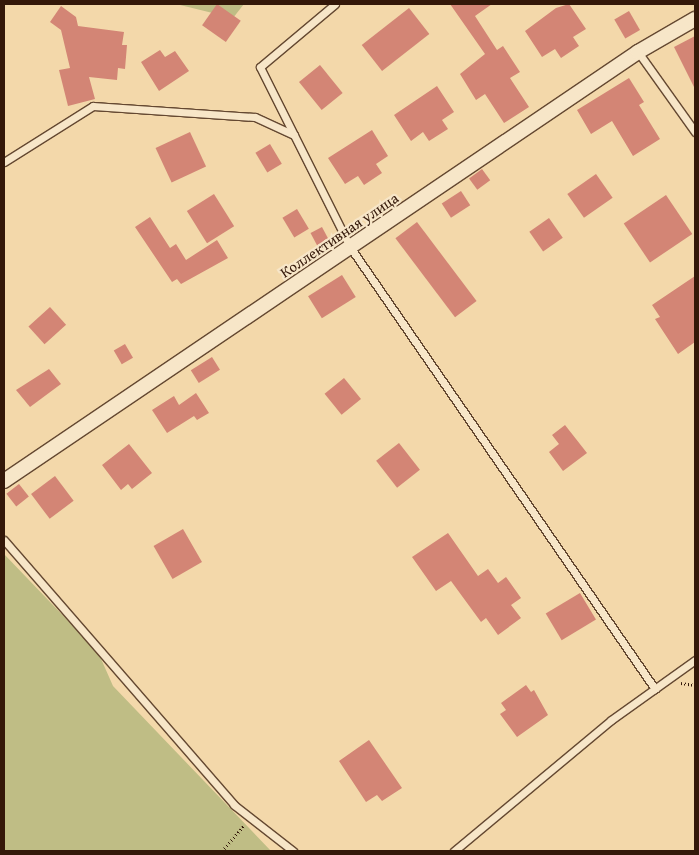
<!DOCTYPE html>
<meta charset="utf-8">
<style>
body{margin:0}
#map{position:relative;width:699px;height:855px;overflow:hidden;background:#f3d8aa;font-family:"Gentium Book Plus",serif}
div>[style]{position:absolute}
.green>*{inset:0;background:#bfbd85}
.building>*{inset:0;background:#d38575;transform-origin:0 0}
.path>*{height:3px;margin-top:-1.5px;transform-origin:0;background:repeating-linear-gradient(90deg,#341809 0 1px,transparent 0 3.5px)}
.roads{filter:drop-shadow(1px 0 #644831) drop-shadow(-1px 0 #644831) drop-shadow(0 1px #644831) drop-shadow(0 -1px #644831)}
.service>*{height:7px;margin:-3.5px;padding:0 3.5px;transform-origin:3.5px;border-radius:3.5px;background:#f7e6c8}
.minor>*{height:14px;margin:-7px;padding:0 7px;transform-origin:7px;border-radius:7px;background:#f7e6c8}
span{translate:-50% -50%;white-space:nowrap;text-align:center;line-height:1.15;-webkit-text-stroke:4.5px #f7e6c8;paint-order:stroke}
.street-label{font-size:15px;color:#341809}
.frame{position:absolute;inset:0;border:5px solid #341809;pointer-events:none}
</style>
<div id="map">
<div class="green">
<i style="clip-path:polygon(176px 4px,244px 4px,233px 18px)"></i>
<i style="clip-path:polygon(4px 554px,98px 652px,113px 686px,271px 851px,4px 851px)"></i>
</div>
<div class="building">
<i style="left:217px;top:4px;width:29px;height:26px;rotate:35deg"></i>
<i style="clip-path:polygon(450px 4px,492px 4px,475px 16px,497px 50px,503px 46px,520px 72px,510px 78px,529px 107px,504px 123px,485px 94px,476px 100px,460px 74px,485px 54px)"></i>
<i style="clip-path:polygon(569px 4px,586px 29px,573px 37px,579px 46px,561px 58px,555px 49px,542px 57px,525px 31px,556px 8px)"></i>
<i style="clip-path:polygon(61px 6px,76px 17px,78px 26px,124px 32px,122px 45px,127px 45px,125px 69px,118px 68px,117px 80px,89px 77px,95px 99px,68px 106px,59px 70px,70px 68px,61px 30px,50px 22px)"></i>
<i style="left:409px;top:8px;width:33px;height:60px;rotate:52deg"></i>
<i style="left:629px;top:11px;width:22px;height:17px;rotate:60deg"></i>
<i style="clip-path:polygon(695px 36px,695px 89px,674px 47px)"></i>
<i style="clip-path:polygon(160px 50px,165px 57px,175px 51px,189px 71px,159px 91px,141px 62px)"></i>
<i style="left:320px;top:65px;width:36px;height:27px;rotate:51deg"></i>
<i style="clip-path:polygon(629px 78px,644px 102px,639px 105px,660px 139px,633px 156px,612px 121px,591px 134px,577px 110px)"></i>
<i style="clip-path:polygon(437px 86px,454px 112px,442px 120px,448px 129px,429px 141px,423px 132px,411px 141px,394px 115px)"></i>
<i style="clip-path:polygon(372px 130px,388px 156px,376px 164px,382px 173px,364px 185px,358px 176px,345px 184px,328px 158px)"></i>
<i style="left:190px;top:132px;width:38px;height:38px;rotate:65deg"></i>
<i style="left:270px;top:144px;width:23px;height:17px;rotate:59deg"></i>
<i style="left:482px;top:169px;width:14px;height:16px;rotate:54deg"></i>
<i style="left:596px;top:174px;width:29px;height:35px;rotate:55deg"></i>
<i style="left:461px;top:191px;width:17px;height:23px;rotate:57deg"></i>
<i style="left:214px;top:194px;width:38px;height:32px;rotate:58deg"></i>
<i style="left:666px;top:195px;width:47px;height:51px;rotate:56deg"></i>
<i style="left:297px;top:209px;width:23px;height:17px;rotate:59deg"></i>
<i style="clip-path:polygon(150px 217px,170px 248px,176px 244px,186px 260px,217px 240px,228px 258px,181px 284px,177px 279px,172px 282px,135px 227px)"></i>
<i style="left:549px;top:218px;width:24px;height:24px;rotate:55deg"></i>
<i style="left:417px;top:222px;width:99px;height:27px;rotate:53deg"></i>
<i style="left:322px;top:227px;width:17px;height:13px;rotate:62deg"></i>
<i style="left:342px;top:275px;width:26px;height:40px;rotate:58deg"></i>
<i style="clip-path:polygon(695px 276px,695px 342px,678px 354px,655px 319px,660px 317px,652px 305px)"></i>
<i style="left:50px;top:307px;width:24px;height:29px;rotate:48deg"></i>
<i style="left:125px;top:344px;width:16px;height:13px;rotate:60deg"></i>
<i style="left:212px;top:357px;width:15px;height:25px;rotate:58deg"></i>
<i style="clip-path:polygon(49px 369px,61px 384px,30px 407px,16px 390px)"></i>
<i style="left:344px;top:378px;width:27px;height:25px;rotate:51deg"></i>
<i style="clip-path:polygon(196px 393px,209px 413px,197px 420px,194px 416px,167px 433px,152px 410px,174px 396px,179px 405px)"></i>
<i style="clip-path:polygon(565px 425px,587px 453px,563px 471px,549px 452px,559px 444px,552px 435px)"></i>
<i style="left:399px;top:443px;width:34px;height:29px;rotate:52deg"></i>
<i style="clip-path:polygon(129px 444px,152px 473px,132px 489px,128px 484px,121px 490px,102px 465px)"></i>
<i style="left:55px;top:476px;width:31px;height:30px;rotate:53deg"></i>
<i style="left:19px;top:484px;width:16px;height:16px;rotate:52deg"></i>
<i style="left:183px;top:529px;width:38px;height:34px;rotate:60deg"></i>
<i style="clip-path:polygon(448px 533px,478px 576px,488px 569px,498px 583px,506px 577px,521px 598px,511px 605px,521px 618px,498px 635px,486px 618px,481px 622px,451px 581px,436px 591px,412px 557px)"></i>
<i style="left:580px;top:593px;width:31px;height:40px;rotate:59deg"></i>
<i style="clip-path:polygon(526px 685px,531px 692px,534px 690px,548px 715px,517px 737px,500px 714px,506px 710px,501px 703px)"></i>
<i style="clip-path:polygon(369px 740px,402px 788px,382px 801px,377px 795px,366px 802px,339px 761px)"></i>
</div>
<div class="path">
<i style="left:681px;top:683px;width:14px;rotate:8deg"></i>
<i style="left:222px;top:851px;width:33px;rotate:-49deg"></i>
</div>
<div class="roads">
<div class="service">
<i style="left:335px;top:4px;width:98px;rotate:140deg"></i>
<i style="left:260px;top:67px;width:201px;rotate:63.4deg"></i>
<i style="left:350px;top:247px;width:537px;rotate:55.39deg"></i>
<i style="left:638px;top:52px;width:98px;rotate:54.5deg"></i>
<i style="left:4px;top:162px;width:105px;rotate:-32.2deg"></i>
<i style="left:93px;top:106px;width:162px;rotate:3.9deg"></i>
<i style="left:255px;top:117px;width:43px;rotate:24.8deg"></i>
<i style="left:4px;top:540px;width:351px;rotate:49deg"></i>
<i style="left:234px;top:805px;width:75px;rotate:37.9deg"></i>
<i style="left:454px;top:851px;width:204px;rotate:-39.8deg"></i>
<i style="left:611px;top:720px;width:103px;rotate:-35.5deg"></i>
</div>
<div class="minor">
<i style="left:4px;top:481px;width:766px;rotate:-34.08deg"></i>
<i style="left:638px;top:52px;width:66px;rotate:-30.1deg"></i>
</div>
</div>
<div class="street-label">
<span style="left:339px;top:235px;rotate:-34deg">Коллективная улица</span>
</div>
<div class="frame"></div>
</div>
